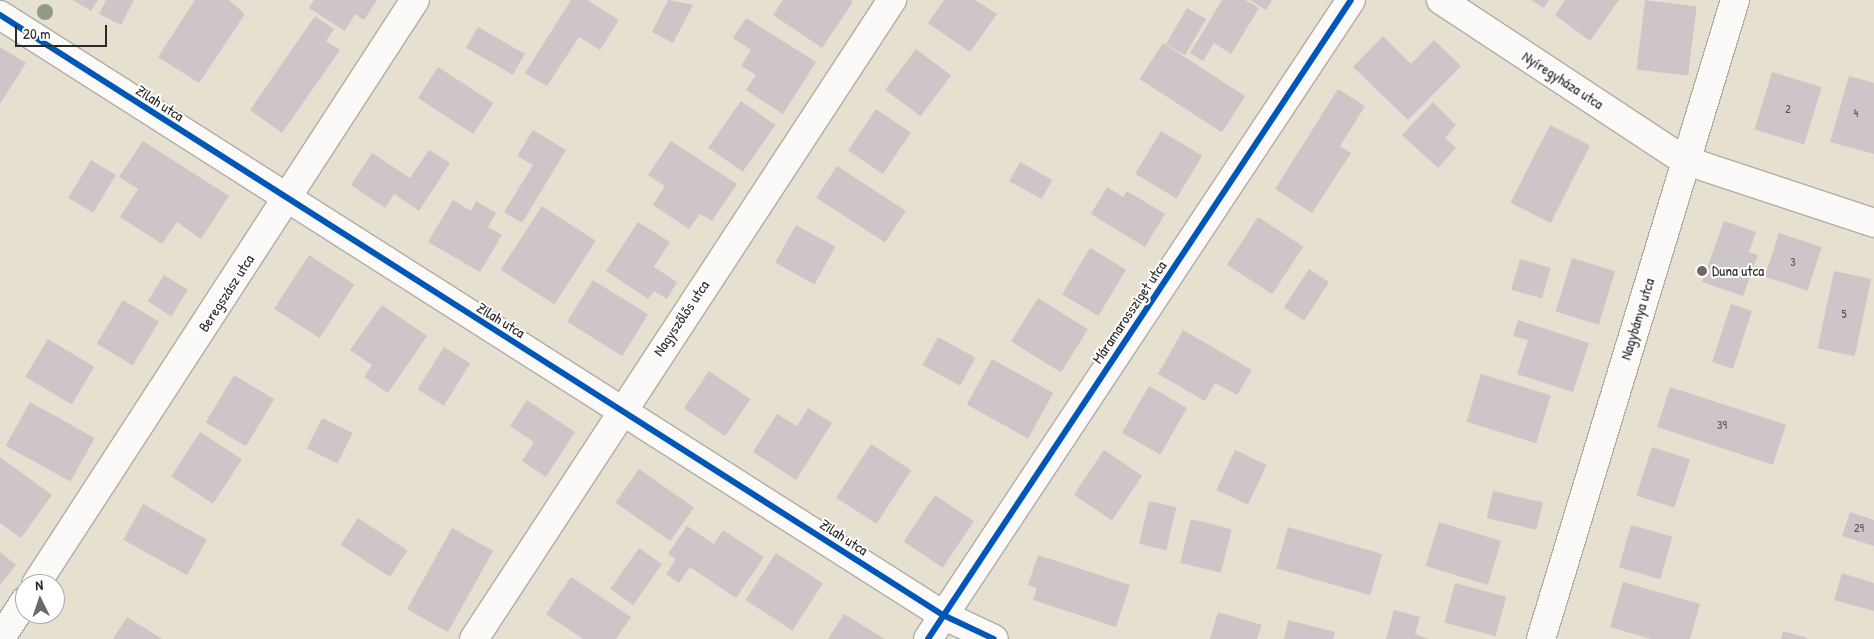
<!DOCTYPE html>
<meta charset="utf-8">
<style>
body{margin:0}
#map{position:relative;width:1874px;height:639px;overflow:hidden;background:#e6e0d0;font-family:"Patrick Hand",sans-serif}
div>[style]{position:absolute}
.building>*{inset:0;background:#cec5c8;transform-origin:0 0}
.roads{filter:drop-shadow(1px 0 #b2ada3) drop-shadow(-1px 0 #b2ada3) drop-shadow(0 1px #b2ada3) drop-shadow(0 -1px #b2ada3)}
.minor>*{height:28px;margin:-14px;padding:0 14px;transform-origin:14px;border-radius:14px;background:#fbfaf8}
.cycleway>*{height:6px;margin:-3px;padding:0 3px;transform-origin:3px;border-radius:3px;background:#0057b8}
.trees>*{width:16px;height:16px;margin:-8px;border-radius:50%;background:#8f9a88}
.dots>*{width:14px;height:14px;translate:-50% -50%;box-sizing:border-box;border:2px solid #fff;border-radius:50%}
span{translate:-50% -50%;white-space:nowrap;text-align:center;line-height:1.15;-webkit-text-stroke:4px #fff;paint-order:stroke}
.number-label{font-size:12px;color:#545252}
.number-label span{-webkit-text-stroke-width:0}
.street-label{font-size:15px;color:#2b2b2b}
.poi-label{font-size:15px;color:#2b2b2b}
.left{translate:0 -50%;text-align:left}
.north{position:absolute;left:15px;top:574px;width:50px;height:50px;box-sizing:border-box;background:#fff;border:1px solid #aaa;border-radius:50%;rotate:356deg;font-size:14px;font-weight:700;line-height:20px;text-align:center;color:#2b2b2b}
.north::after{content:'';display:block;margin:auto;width:18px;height:22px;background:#6c6a65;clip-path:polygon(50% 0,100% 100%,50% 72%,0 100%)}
.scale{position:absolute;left:15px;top:25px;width:92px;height:22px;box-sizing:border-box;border:2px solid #2b2b2b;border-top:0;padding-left:6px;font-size:15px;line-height:18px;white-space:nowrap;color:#2b2b2b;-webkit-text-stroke:4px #fff;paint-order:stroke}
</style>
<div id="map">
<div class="building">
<i style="clip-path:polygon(73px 0,98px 0,91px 11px)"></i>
<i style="clip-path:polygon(106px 0,134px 0,121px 25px,99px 14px)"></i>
<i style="clip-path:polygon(195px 0,229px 0,245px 14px,199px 83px,158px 57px)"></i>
<i style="clip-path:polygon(314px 0,377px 0,364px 20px,355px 14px,345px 31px,309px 8px)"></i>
<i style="clip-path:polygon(571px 0,587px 0,619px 20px,600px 50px,579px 37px,547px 86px,525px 73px)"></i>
<i style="clip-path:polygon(668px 0,693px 5px,673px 43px,652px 32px)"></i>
<i style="clip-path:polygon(783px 0,850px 0,853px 2px,822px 48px,773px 15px)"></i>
<i style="clip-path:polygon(944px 0,975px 0,997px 14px,970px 52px,928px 23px)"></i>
<i style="clip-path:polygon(1222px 0,1245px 0,1259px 8px,1231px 54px,1214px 43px,1203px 61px,1190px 53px)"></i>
<i style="clip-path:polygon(1250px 0,1272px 0,1266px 10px)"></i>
<i style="clip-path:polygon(1531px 0,1549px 0,1544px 8px)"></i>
<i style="clip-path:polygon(1565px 0,1619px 0,1590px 41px,1555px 15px)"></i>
<i style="left:1645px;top:0;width:52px;height:70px;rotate:7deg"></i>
<i style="left:1187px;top:8px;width:22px;height:42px;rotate:30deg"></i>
<i style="clip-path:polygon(315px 16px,334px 29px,326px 41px,340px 50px,282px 133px,250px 110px)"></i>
<i style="clip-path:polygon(746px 18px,816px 62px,783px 114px,746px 90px,756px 75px,741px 66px,751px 50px,733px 38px)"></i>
<i style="left:478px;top:27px;width:54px;height:24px;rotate:30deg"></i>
<i style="clip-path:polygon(1383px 36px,1411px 64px,1434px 40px,1461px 66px,1408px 120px,1353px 67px)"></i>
<i style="left:1163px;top:43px;width:98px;height:43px;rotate:33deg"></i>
<i style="clip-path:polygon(0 47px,26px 63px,0 104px)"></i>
<i style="left:916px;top:49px;width:44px;height:51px;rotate:37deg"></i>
<i style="left:438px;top:67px;width:66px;height:37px;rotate:33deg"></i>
<i style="left:1772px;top:72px;width:52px;height:60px;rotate:17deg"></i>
<i style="clip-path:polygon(1849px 76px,1874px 83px,1874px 154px,1830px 142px)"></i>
<i style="clip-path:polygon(1338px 89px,1365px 106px,1340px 146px,1351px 153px,1312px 213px,1275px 189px)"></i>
<i style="left:741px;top:101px;width:42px;height:57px;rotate:35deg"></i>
<i style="clip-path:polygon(1433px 102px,1456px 125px,1445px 138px,1456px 148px,1438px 168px,1402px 135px)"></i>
<i style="left:876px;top:109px;width:42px;height:50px;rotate:34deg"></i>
<i style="left:1550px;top:125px;width:45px;height:87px;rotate:27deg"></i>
<i style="clip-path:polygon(533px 130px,566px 150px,522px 223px,504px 212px,533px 165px,517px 156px)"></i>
<i style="left:1161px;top:131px;width:48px;height:50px;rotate:31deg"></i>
<i style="clip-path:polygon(143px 141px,229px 196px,201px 239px,177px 222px,162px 244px,120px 217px,138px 189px,119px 177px)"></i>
<i style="clip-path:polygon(671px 141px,737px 184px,712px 221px,700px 214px,689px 229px,653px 205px,665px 186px,648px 175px)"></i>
<i style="clip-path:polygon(429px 150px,450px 163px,419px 211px,394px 194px,385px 208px,351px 185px,372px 153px,410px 178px)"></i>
<i style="left:91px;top:160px;width:29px;height:44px;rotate:31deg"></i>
<i style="left:1020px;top:162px;width:37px;height:22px;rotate:29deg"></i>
<i style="left:837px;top:166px;width:82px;height:38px;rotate:33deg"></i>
<i style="clip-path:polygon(1107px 187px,1123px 197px,1127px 191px,1165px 214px,1145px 247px,1091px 214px)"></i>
<i style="clip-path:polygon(453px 200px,471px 211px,476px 201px,496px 213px,488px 227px,502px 235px,480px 272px,428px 242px)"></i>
<i style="left:542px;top:206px;width:64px;height:76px;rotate:33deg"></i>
<i style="left:1258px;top:217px;width:54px;height:57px;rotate:33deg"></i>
<i style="clip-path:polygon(1724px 221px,1756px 232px,1749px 252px,1758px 255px,1743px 296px,1702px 282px)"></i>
<i style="clip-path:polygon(638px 222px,670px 242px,654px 267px,677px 282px,667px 299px,654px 291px,648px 299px,606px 271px)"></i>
<i style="left:796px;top:225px;width:45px;height:43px;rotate:29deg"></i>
<i style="left:1779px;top:233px;width:45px;height:46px;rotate:18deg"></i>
<i style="left:1090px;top:248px;width:42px;height:54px;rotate:31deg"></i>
<i style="left:309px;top:255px;width:54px;height:64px;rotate:33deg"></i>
<i style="left:1572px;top:258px;width:45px;height:56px;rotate:17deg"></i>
<i style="left:1520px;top:259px;width:32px;height:32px;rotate:16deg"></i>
<i style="left:1309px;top:269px;width:24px;height:46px;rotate:33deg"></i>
<i style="left:1834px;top:271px;width:38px;height:79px;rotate:12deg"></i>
<i style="left:164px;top:275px;width:28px;height:31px;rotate:32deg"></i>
<i style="left:593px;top:280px;width:65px;height:49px;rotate:32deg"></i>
<i style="left:1038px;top:298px;width:59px;height:51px;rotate:32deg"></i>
<i style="left:123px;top:300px;width:42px;height:51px;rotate:31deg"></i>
<i style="left:1731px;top:304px;width:22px;height:61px;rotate:18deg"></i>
<i style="clip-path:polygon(382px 305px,427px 336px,388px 393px,364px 377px,372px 365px,350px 350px)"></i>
<i style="clip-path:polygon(1518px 320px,1589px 343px,1573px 392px,1517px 374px,1528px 340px,1513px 336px)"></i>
<i style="clip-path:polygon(1183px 330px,1252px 370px,1237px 395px,1215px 383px,1205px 401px,1158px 374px)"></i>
<i style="left:938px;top:337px;width:43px;height:32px;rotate:29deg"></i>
<i style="left:48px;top:339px;width:54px;height:44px;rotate:31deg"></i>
<i style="left:444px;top:347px;width:31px;height:50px;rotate:32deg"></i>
<i style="left:992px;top:359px;width:70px;height:52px;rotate:29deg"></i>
<i style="left:709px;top:371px;width:50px;height:45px;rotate:34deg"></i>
<i style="left:1481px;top:374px;width:73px;height:50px;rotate:17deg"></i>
<i style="left:234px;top:375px;width:47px;height:55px;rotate:31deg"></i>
<i style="left:1149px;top:386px;width:44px;height:54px;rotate:30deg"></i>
<i style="left:1670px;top:387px;width:122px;height:42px;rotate:18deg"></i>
<i style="clip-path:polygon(527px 400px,575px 432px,546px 477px,522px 461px,534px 442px,510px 426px)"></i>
<i style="left:30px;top:402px;width:74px;height:50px;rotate:29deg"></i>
<i style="clip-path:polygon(808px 408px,832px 423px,796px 480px,753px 452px,777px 414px,797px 426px)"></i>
<i style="left:322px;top:418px;width:34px;height:34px;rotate:26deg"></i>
<i style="left:200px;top:432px;width:50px;height:53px;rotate:33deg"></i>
<i style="left:871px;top:444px;width:48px;height:64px;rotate:33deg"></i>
<i style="left:1652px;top:447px;width:40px;height:51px;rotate:18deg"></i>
<i style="left:1104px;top:450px;width:46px;height:54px;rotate:34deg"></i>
<i style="left:1235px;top:450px;width:35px;height:44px;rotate:25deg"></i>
<i style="clip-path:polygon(0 457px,52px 495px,21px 538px,0 523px)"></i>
<i style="left:639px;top:469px;width:67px;height:41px;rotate:35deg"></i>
<i style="left:1493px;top:491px;width:51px;height:28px;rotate:13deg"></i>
<i style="left:935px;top:495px;width:47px;height:56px;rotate:34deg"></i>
<i style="left:1149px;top:501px;width:28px;height:44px;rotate:13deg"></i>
<i style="left:143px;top:504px;width:73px;height:41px;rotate:29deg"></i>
<i style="clip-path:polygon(1850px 512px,1874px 520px,1874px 546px,1842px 536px)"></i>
<i style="left:358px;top:518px;width:59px;height:32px;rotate:33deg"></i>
<i style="left:1191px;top:519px;width:42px;height:45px;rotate:14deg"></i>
<i style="left:1439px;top:522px;width:65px;height:46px;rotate:17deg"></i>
<i style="left:1631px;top:525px;width:43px;height:44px;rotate:16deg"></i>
<i style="clip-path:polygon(687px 526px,714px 544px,723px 530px,764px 557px,736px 598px,690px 567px,679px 583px,666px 574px,676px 559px,668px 554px)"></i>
<i style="left:1288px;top:527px;width:98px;height:43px;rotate:16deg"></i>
<i style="left:452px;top:528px;width:47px;height:93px;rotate:29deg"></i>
<i style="left:639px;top:548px;width:28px;height:50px;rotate:35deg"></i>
<i style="clip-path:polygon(0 552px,16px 565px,0 585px)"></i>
<i style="left:776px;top:553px;width:56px;height:56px;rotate:33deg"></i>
<i style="clip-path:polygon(1038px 555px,1130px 585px,1116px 627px,1033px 600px,1037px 588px,1028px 585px)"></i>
<i style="clip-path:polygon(1842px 573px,1874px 583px,1874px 611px,1834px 600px)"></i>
<i style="clip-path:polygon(571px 577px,631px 617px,616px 639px,583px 639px,546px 614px)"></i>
<i style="clip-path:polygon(1623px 582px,1700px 604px,1690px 639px,1651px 639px,1610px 627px)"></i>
<i style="left:1455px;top:583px;width:53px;height:41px;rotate:15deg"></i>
<i style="clip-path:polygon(1394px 610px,1420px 617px,1415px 634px,1429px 639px,1386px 639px)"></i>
<i style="clip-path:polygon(1218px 612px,1262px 625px,1257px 639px,1210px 639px)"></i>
<i style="clip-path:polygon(844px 614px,885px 639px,828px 639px)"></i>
<i style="clip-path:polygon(127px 617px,162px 639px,113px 639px)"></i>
<i style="clip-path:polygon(1288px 620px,1335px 632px,1333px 639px,1284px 639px)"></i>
<i style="clip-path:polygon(1783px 631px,1807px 638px,1807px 639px,1781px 639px)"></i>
</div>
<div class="roads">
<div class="minor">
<i style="left:1441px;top:0;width:291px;rotate:33.4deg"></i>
<i style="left:1684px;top:160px;width:200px;rotate:18.3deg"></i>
<i style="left:0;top:15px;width:1118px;rotate:32.47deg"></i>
<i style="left:943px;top:615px;width:56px;rotate:25.2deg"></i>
<i style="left:36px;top:584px;width:696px;rotate:-57.02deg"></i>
<i style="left:0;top:639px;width:45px;rotate:-56.7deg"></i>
<i style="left:474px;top:639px;width:764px;rotate:-56.81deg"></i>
<i style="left:928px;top:639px;width:766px;rotate:-56.5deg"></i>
<i style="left:1541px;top:639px;width:668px;rotate:-73.11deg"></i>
</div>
</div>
<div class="cycleway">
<i style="left:0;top:15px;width:1118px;rotate:32.47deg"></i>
<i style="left:943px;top:615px;width:56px;rotate:25.2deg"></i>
<i style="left:928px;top:639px;width:766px;rotate:-56.5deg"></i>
</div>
<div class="trees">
<i style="left:45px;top:12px"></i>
</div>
<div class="dots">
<i style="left:1702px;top:271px;background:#6c6a65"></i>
</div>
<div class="number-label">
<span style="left:1788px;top:109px">2</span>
<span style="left:1856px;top:113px">4</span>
<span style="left:1793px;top:262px">3</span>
<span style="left:1844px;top:314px">5</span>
<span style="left:1722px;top:425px">39</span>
<span style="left:1859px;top:528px">29</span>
</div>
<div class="street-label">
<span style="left:1563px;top:80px;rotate:33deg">Nyíregyháza utca</span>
<span style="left:160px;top:103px;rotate:33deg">Zilah utca</span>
<span style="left:226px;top:293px;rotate:-57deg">Beregszász utca</span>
<span style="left:1129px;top:312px;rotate:-56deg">Máramarossziget utca</span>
<span style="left:681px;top:318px;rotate:-56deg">Nagyszőlős utca</span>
<span style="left:1637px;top:319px;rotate:-73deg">Nagybánya utca</span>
<span style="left:501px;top:320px;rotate:32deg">Zilah utca</span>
<span style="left:844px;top:537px;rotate:33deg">Zilah utca</span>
</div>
<div class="poi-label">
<span class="left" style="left:1712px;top:271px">Duna utca</span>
</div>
<div class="north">N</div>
<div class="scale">20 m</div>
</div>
